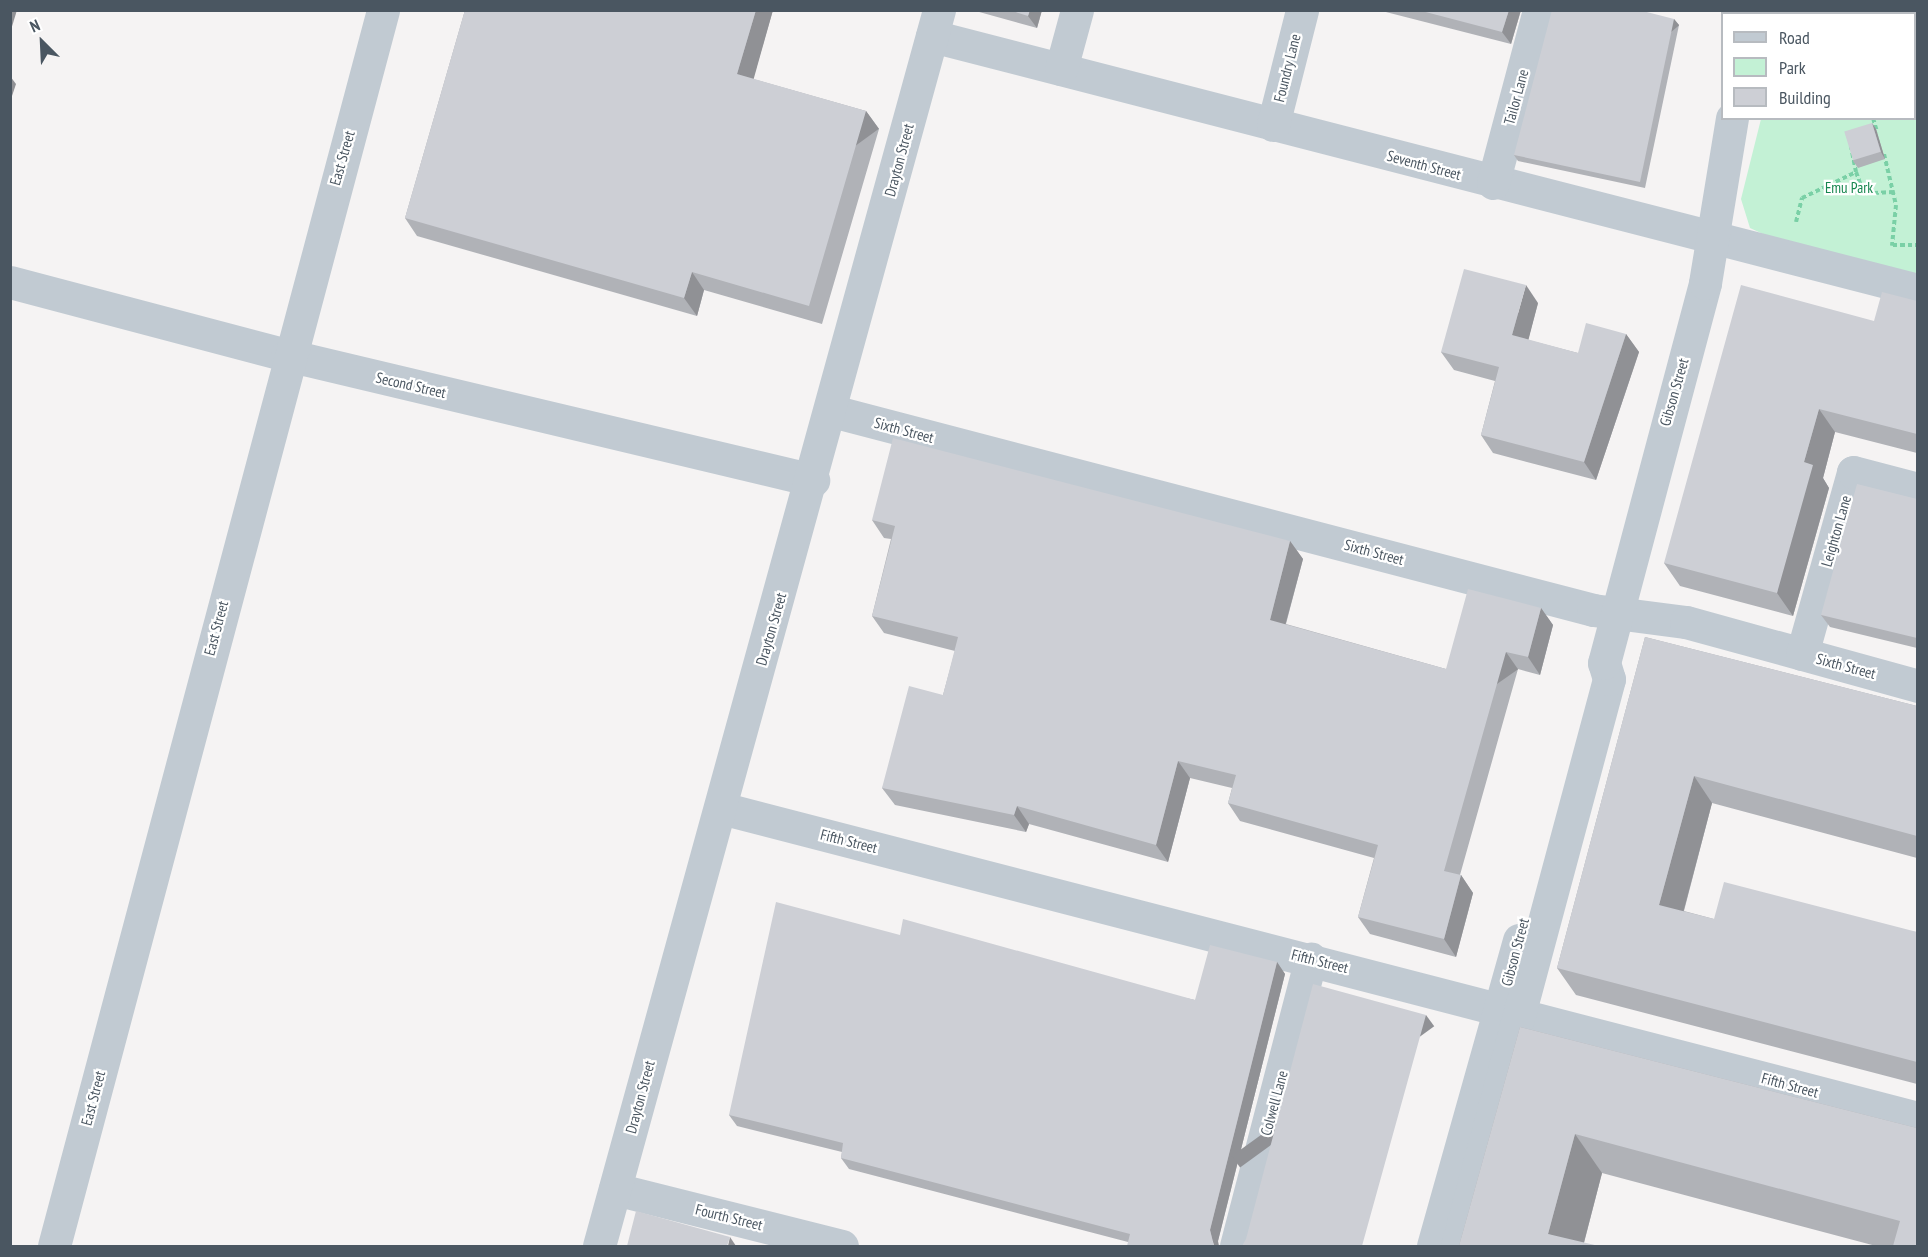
<!DOCTYPE html>
<style>
body{margin:0}
#map{position:relative;width:1928px;height:1257px;overflow:hidden;background:#f5f3f3;font-family:"PT Sans Narrow",sans-serif}
div>[style]{position:absolute}
.green>*{inset:0;background:#c3f1d5}
.path>*{height:4px;margin-top:-2px;transform-origin:0;background:repeating-linear-gradient(90deg,#7ad0a6 0 4.5px,transparent 0 7.5px)}
.minor>*{height:33px;margin:-16.5px;padding:0 16.5px;transform-origin:16.5px;border-radius:16.5px;background:#c1cad2}
.wall>*{inset:0;background:#b0b2b7}
.shaded-wall>*{inset:0;background:#909195;transform-origin:0 0}
.building>*{inset:0;background:#cdcfd5;transform-origin:0 0}
span{translate:-50% -50%;white-space:nowrap;text-align:center;line-height:1.15;-webkit-text-stroke:4.5px #fff;paint-order:stroke}
.street-label{font-size:15px;color:#4a5661}
.park-label{font-size:15px;color:#17864f}
.frame{position:absolute;inset:0;border:12px solid #4a5661;pointer-events:none}
.legend{position:absolute;left:1721px;top:12px;width:195px;height:108px;box-sizing:border-box;background:#fff;border:2px solid #b7bbc0;margin:0;padding:8px 10px;list-style:none;font-size:18px;color:#4a5661}
.legend li{display:flex;align-items:center;gap:12px;height:30px}
.legend b{width:30px;border:2px solid #b7bbc0}
.north{position:absolute;left:12px;top:12px;width:60px;height:60px;-webkit-text-stroke:4px #fff;paint-order:stroke;rotate:336deg;font-size:16px;font-weight:700;line-height:24px;text-align:center;color:#4a5661}
.north::after{content:'';display:block;margin:auto;width:21px;height:27px;background:#4a5661;clip-path:polygon(50% 0,100% 100%,50% 72%,0 100%)}
</style>
<div id="map">
<div class="green">
<i style="clip-path:polygon(1789px 11px,1917px 11px,1917px 276px,1783px 243px,1750px 228px,1741px 199px,1761px 119px,1914px 118px,1914px 14px)"></i>
</div>
<div class="path">
<i style="left:1848px;top:10px;width:4px;rotate:76deg"></i>
<i style="left:1873px;top:118px;width:15px;rotate:74deg"></i>
<i style="left:1884px;top:154px;width:52px;rotate:76.8deg"></i>
<i style="left:1896px;top:205px;width:41px;rotate:95.6deg"></i>
<i style="left:1856px;top:172px;width:15px;rotate:70deg"></i>
<i style="left:1861px;top:186px;width:15px;rotate:28deg"></i>
<i style="left:1874px;top:193px;width:19px;rotate:-3deg"></i>
<i style="left:1796px;top:222px;width:25px;rotate:-76deg"></i>
<i style="left:1802px;top:198px;width:60px;rotate:-25.7deg"></i>
<i style="left:1856px;top:172px;width:42px;rotate:-101deg"></i>
<i style="left:1893px;top:245px;width:25px"></i>
</div>
<div class="minor">
<i style="left:1761px;top:14px;width:4px;rotate:-76deg"></i>
<i style="left:932px;top:36px;width:1018px;rotate:14.45deg"></i>
<i style="left:1061px;top:69px;width:61px;rotate:-74.8deg"></i>
<i style="left:1273px;top:125px;width:119px;rotate:-75.8deg"></i>
<i style="left:1493px;top:183px;width:179px;rotate:-75.1deg"></i>
<i style="left:10px;top:282px;width:286px;rotate:14.8deg"></i>
<i style="left:287px;top:355px;width:541px;rotate:13.37deg"></i>
<i style="left:832px;top:411px;width:787px;rotate:14.65deg"></i>
<i style="left:1593px;top:610px;width:94px;rotate:7.4deg"></i>
<i style="left:1686px;top:622px;width:241px;rotate:15.4deg"></i>
<i style="left:1802px;top:654px;width:189px;rotate:-74.3deg"></i>
<i style="left:1853px;top:472px;width:67px;rotate:14.7deg"></i>
<i style="left:721px;top:808px;width:1236px;rotate:14.52deg"></i>
<i style="left:615px;top:1189px;width:234px;rotate:14.1deg"></i>
<i style="left:54px;top:1246px;width:1279px;rotate:-75.09deg"></i>
<i style="left:599px;top:1246px;width:1282px;rotate:-74.62deg"></i>
<i style="left:1236px;top:1246px;width:297px;rotate:-75.4deg"></i>
<i style="left:1433px;top:1246px;width:318px;rotate:-74.3deg"></i>
<i style="left:1457px;top:1246px;width:587px;rotate:-74.99deg"></i>
<i style="left:1609px;top:679px;width:17px;rotate:-107deg"></i>
<i style="left:1604px;top:663px;width:393px;rotate:-75.1deg"></i>
<i style="left:1705px;top:283px;width:167px;rotate:-80.7deg"></i>
</div>
<div class="wall">
<i style="clip-path:polygon(465px 10px,773px 10px,753px 79px,866px 111px,879px 129px,822px 324px,704px 290px,697px 316px,417px 236px,405px 218px)"></i>
<i style="clip-path:polygon(972px 10px,1042px 10px,1037px 28px)"></i>
<i style="clip-path:polygon(1378px 10px,1521px 10px,1511px 44px)"></i>
<i style="clip-path:polygon(1674px 19px,1679px 25px,1645px 188px,1518px 161px,1514px 155px)"></i>
<i style="clip-path:polygon(1872px 123px,1876px 129px,1885px 159px,1858px 168px,1853px 161px)"></i>
<i style="clip-path:polygon(1917px 301px,1917px 453px,1835px 432px,1823px 478px,1829px 488px,1793px 616px,1680px 586px,1664px 563px)"></i>
<i style="clip-path:polygon(1538px 303px,1528px 340px,1578px 353px,1626px 334px,1639px 352px,1596px 480px,1493px 453px,1481px 435px,1495px 381px,1454px 370px,1441px 352px)"></i>
<i style="clip-path:polygon(1917px 499px,1917px 648px,1830px 627px,1821px 615px)"></i>
<i style="clip-path:polygon(872px 520px,1290px 541px,1303px 559px,1286px 624px,1446px 669px,1541px 608px,1553px 625px,1540px 675px,1518px 669px,1460px 875px,1461px 875px,1473px 893px,1456px 957px,1370px 934px,1358px 917px,1374px 858px,1240px 821px,1228px 803px,1232px 788px,1190px 778px,1168px 862px,1029px 824px,1026px 832px,895px 805px,882px 788px,943px 695px,955px 651px,884px 633px,872px 616px,891px 539px,884px 538px)"></i>
<i style="clip-path:polygon(1645px 637px,1917px 706px,1917px 858px,1712px 803px,1684px 911px,1714px 919px,1917px 932px,1917px 1084px,1576px 995px,1557px 968px)"></i>
<i style="clip-path:polygon(900px 935px,1195px 1000px,1277px 962px,1285px 974px,1218px 1241px,1128px 1242px,849px 1169px,841px 1158px,842px 1152px,737px 1126px,729px 1115px)"></i>
<i style="clip-path:polygon(1520px 1027px,1917px 1128px,1917px 1246px,1876px 1246px,1602px 1173px,1584px 1243px,1459px 1246px)"></i>
</div>
<div class="shaded-wall">
<i style="clip-path:polygon(10px 10px,17px 10px,10px 33px)"></i>
<i style="clip-path:polygon(756px 10px,773px 10px,750px 92px,737px 74px)"></i>
<i style="clip-path:polygon(1030px 10px,1042px 10px,1037px 28px,1028px 16px)"></i>
<i style="clip-path:polygon(1509px 10px,1521px 10px,1511px 44px,1502px 32px)"></i>
<i style="left:1674px;top:19px;width:8px;height:167px;rotate:50deg"></i>
<i style="clip-path:polygon(10px 76px,16px 84px,10px 102px)"></i>
<i style="left:866px;top:111px;width:22px;height:203px;rotate:54deg"></i>
<i style="clip-path:polygon(1872px 123px,1876px 129px,1885px 159px,1881px 152px)"></i>
<i style="clip-path:polygon(692px 272px,704px 290px,697px 316px,684px 298px)"></i>
<i style="clip-path:polygon(1526px 285px,1538px 303px,1525px 353px,1512px 335px)"></i>
<i style="clip-path:polygon(1626px 334px,1639px 352px,1596px 480px,1584px 462px)"></i>
<i style="clip-path:polygon(1819px 409px,1835px 432px,1823px 478px,1829px 488px,1793px 616px,1777px 593px,1804px 462px)"></i>
<i style="clip-path:polygon(1290px 541px,1303px 559px,1282px 637px,1270px 620px)"></i>
<i style="clip-path:polygon(1541px 608px,1553px 625px,1540px 675px,1528px 657px)"></i>
<i style="left:1506px;top:652px;width:21px;height:228px;rotate:55deg"></i>
<i style="clip-path:polygon(1178px 761px,1190px 778px,1168px 862px,1156px 845px)"></i>
<i style="clip-path:polygon(1694px 776px,1712px 803px,1678px 932px,1659px 905px)"></i>
<i style="clip-path:polygon(1017px 806px,1029px 824px,1026px 832px,1014px 815px)"></i>
<i style="clip-path:polygon(1461px 875px,1473px 893px,1456px 957px,1444px 939px)"></i>
<i style="clip-path:polygon(1277px 962px,1285px 974px,1218px 1241px,1219px 1246px,1214px 1246px,1210px 1230px)"></i>
<i style="left:1426px;top:1015px;width:14px;height:240px;rotate:54deg"></i>
<i style="clip-path:polygon(1575px 1134px,1602px 1173px,1583px 1246px,1548px 1234px)"></i>
<i style="clip-path:polygon(730px 1237px,736px 1246px,728px 1246px)"></i>
</div>
<div class="building">
<i style="clip-path:polygon(465px 10px,756px 10px,737px 74px,866px 111px,809px 306px,692px 272px,684px 298px,405px 218px)"></i>
<i style="clip-path:polygon(1009px 10px,1030px 10px,1028px 16px)"></i>
<i style="clip-path:polygon(1418px 10px,1509px 10px,1502px 32px)"></i>
<i style="clip-path:polygon(1552px 10px,1639px 10px,1674px 19px,1640px 182px,1514px 155px)"></i>
<i style="left:1872px;top:123px;width:30px;height:29px;rotate:73deg"></i>
<i style="clip-path:polygon(1464px 269px,1526px 285px,1512px 335px,1578px 353px,1586px 323px,1626px 334px,1584px 462px,1481px 435px,1499px 367px,1441px 352px)"></i>
<i style="clip-path:polygon(1741px 285px,1874px 321px,1882px 292px,1917px 301px,1917px 434px,1819px 409px,1804px 462px,1813px 465px,1777px 593px,1664px 563px)"></i>
<i style="clip-path:polygon(893px 438px,1290px 541px,1270px 620px,1446px 669px,1468px 589px,1541px 608px,1528px 657px,1506px 652px,1444px 871px,1461px 875px,1444px 939px,1358px 917px,1378px 845px,1228px 803px,1236px 775px,1178px 761px,1156px 845px,1017px 806px,1014px 815px,882px 788px,909px 686px,943px 695px,958px 637px,872px 616px,895px 526px,872px 520px)"></i>
<i style="clip-path:polygon(1857px 484px,1917px 499px,1917px 638px,1821px 615px)"></i>
<i style="clip-path:polygon(1645px 637px,1917px 706px,1917px 836px,1694px 776px,1659px 905px,1714px 919px,1724px 882px,1917px 932px,1917px 1062px,1557px 968px)"></i>
<i style="clip-path:polygon(776px 902px,900px 935px,903px 919px,1195px 1000px,1210px 945px,1277px 962px,1210px 1230px,1214px 1246px,1127px 1246px,1130px 1234px,841px 1158px,843px 1143px,729px 1115px)"></i>
<i style="clip-path:polygon(1313px 984px,1426px 1015px,1362px 1246px,1242px 1246px,1246px 1239px)"></i>
<i style="clip-path:polygon(1520px 1027px,1917px 1128px,1917px 1246px,1893px 1246px,1900px 1221px,1575px 1134px,1548px 1234px,1599px 1246px,1459px 1246px)"></i>
<i style="clip-path:polygon(636px 1211px,730px 1237px,727px 1246px,729px 1246px,627px 1246px)"></i>
</div>
<div class="street-label">
<span style="left:1287px;top:68px;rotate:-76deg">Foundry Lane</span>
<span style="left:1516px;top:97px;rotate:-75deg">Tailor Lane</span>
<span style="left:342px;top:158px;rotate:-74deg">East Street</span>
<span style="left:899px;top:160px;rotate:-75deg">Drayton Street</span>
<span style="left:1424px;top:165px;rotate:15deg">Seventh Street</span>
<span style="left:411px;top:385px;rotate:13deg">Second Street</span>
<span style="left:1674px;top:392px;rotate:-74deg">Gibson Street</span>
<span style="left:904px;top:430px;rotate:15deg">Sixth Street</span>
<span style="left:1836px;top:531px;rotate:-74deg">Leighton Lane</span>
<span style="left:1374px;top:552px;rotate:15deg">Sixth Street</span>
<span style="left:216px;top:628px;rotate:-75deg">East Street</span>
<span style="left:771px;top:629px;rotate:-74deg">Drayton Street</span>
<span style="left:1846px;top:666px;rotate:15deg">Sixth Street</span>
<span style="left:849px;top:841px;rotate:14deg">Fifth Street</span>
<span style="left:1515px;top:952px;rotate:-75deg">Gibson Street</span>
<span style="left:1320px;top:961px;rotate:14deg">Fifth Street</span>
<span style="left:1790px;top:1085px;rotate:15deg">Fifth Street</span>
<span style="left:640px;top:1097px;rotate:-75deg">Drayton Street</span>
<span style="left:93px;top:1098px;rotate:-75deg">East Street</span>
<span style="left:1274px;top:1103px;rotate:-75deg">Colwell Lane</span>
<span style="left:729px;top:1217px;rotate:14deg">Fourth Street</span>
</div>
<div class="park-label">
<span style="left:1849px;top:188px">Emu Park</span>
</div>
<div class="frame"></div>
<ul class="legend">
<li><b style="height:8px;background:#c1cad2"></b>Road</li>
<li><b style="height:16px;background:#c3f1d5"></b>Park</li>
<li><b style="height:16px;background:#cdcfd5"></b>Building</li>
</ul>
<div class="north">N</div>
</div>
